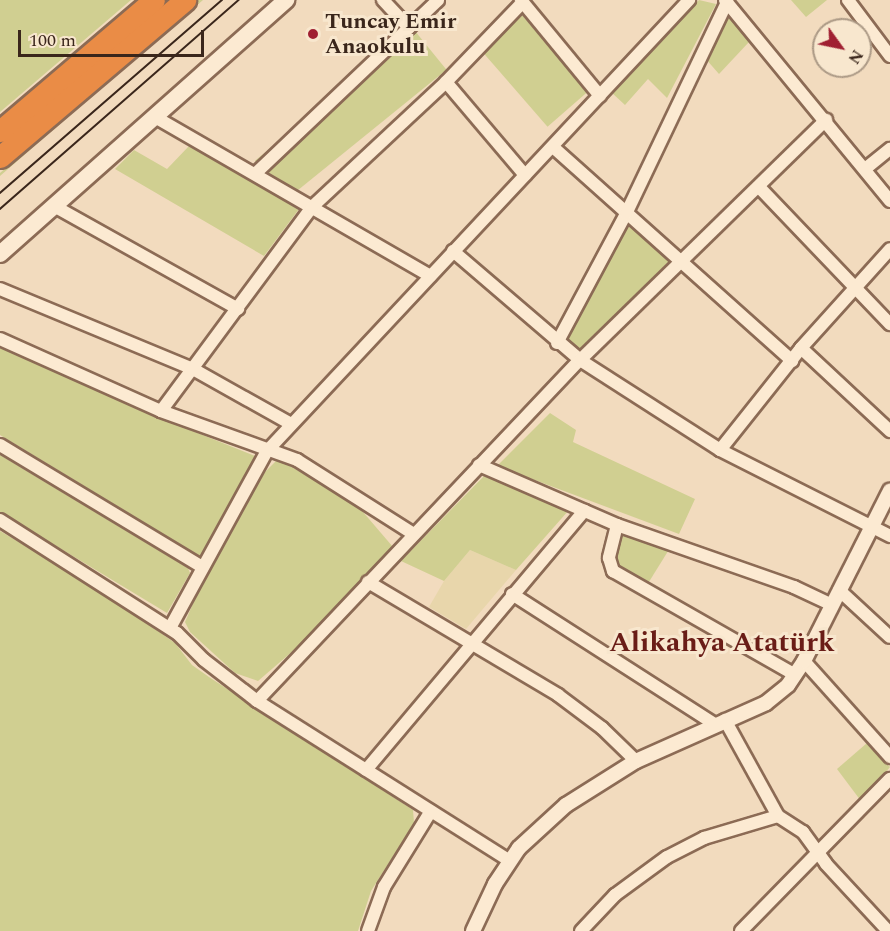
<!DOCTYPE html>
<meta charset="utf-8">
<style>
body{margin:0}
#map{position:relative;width:890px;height:931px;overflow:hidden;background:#f2dbbe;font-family:Spectral,serif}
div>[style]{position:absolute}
.farmland>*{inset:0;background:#e8d6ab}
.green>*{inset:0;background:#d0cf91;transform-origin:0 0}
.roads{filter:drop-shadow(2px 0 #8c6b55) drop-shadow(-2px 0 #8c6b55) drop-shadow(0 2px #8c6b55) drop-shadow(0 -2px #8c6b55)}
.minor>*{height:12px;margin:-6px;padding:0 6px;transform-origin:6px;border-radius:6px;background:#fcead2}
.tertiary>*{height:14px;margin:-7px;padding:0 7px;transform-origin:7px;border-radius:7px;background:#fcead2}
.secondary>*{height:16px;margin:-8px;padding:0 8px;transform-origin:8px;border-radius:8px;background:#fcead2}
.motorway>*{height:21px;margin:-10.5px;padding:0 10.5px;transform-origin:10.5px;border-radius:10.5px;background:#ea8c46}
.tram>*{height:1.5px;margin:-0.75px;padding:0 0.75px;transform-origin:0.75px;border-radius:0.75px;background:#3a261b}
.dots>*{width:16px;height:16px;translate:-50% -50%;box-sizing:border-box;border:3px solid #f8e7ce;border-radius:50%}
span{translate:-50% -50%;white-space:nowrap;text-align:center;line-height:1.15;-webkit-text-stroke:6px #f8e7ce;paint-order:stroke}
.poi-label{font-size:22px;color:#3a261b;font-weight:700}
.left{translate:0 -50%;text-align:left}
.district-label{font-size:28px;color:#6a1d17;font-weight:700}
.north{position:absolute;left:812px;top:18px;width:60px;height:60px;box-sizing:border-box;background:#f8e7ce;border:2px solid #ac9a86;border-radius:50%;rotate:123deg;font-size:16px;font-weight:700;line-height:24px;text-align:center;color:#3a261b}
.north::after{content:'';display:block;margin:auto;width:21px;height:27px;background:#a02032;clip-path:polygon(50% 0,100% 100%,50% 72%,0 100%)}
.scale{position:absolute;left:18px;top:30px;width:186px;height:27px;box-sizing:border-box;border:3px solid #3a261b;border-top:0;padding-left:8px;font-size:18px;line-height:21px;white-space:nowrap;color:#3a261b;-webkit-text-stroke:4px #f8e7ce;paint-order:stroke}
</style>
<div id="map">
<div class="farmland">
<i style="clip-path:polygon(470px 550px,516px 570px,466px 629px,429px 607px,444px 581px)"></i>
</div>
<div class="green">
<i style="clip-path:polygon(0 0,131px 0,0 112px)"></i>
<i style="clip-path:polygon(198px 0,203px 0,0 176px,0 173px)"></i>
<i style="clip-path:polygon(699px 0,716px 4px,667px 98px,648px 79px,625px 105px,611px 92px)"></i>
<i style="clip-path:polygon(791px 0,827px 0,806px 17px)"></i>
<i style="clip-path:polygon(727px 14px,749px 42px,719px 74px,705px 58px)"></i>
<i style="left:522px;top:15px;width:101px;height:54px;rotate:49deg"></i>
<i style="left:415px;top:31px;width:50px;height:206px;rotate:51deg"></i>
<i style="clip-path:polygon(189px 146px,299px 209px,264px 256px,115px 169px,134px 150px,167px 169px)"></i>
<i style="clip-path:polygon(627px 223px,669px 261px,579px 354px,564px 341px)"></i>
<i style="clip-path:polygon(0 345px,143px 411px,255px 456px,201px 557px,0 435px)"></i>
<i style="clip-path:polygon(550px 413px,576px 430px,573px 442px,695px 499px,679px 534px,497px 466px)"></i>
<i style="clip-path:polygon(0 455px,188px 568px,190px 573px,167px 613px,0 512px)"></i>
<i style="clip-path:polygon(278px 459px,357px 505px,393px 547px,301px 644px,258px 681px,235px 673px,190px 632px,185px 622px,208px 569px,265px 472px)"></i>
<i style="clip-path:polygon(484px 476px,569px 510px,516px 570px,470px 550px,444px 581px,401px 561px)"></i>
<i style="clip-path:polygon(0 531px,92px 585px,175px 643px,192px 665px,209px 677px,413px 810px,414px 823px,371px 891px,358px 931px,0 931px)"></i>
<i style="clip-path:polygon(621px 534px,670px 548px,647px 585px,615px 564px,616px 538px)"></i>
<i style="clip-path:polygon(867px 743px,890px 767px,861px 801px,837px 769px)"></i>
</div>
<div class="roads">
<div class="minor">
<i style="left:383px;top:0;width:38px;rotate:47deg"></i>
<i style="left:521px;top:0;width:124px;rotate:50.5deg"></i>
<i style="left:725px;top:0;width:260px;rotate:50.6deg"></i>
<i style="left:848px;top:0;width:70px;rotate:53.1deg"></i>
<i style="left:446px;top:82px;width:122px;rotate:49.7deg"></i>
<i style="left:155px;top:117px;width:318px;rotate:30deg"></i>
<i style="left:553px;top:147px;width:321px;rotate:41.8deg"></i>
<i style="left:865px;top:169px;width:32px;rotate:-39deg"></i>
<i style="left:256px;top:173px;width:251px;rotate:-43.5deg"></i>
<i style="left:759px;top:187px;width:190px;rotate:46.3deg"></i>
<i style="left:54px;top:206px;width:211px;rotate:29.2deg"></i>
<i style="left:453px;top:251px;width:167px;rotate:40.6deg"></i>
<i style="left:580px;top:360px;width:166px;rotate:32.7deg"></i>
<i style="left:720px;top:450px;width:191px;rotate:26.8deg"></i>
<i style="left:0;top:289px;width:209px;rotate:22.5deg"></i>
<i style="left:193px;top:369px;width:112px;rotate:29.3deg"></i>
<i style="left:0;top:339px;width:176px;rotate:24.1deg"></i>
<i style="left:161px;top:411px;width:145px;rotate:19.8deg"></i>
<i style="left:297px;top:460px;width:136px;rotate:32.4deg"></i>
<i style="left:557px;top:343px;width:146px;rotate:-61.9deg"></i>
<i style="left:626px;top:214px;width:235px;rotate:-64.5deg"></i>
<i style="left:801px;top:348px;width:122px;rotate:43deg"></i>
<i style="left:161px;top:411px;width:254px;rotate:-53.5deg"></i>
<i style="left:312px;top:207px;width:183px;rotate:-43deg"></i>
<i style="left:446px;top:82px;width:111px;rotate:-46.1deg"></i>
<i style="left:0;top:445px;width:236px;rotate:31.1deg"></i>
<i style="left:720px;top:450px;width:130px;rotate:-51.5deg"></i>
<i style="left:801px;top:348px;width:133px;rotate:-48deg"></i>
<i style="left:479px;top:465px;width:150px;rotate:23.5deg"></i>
<i style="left:617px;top:525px;width:188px;rotate:19.3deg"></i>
<i style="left:794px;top:587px;width:42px;rotate:25.3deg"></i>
<i style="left:0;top:520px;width:210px;rotate:32.6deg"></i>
<i style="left:177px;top:633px;width:38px;rotate:45deg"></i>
<i style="left:204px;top:660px;width:67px;rotate:37.7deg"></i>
<i style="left:257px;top:701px;width:299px;rotate:32.3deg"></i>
<i style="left:617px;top:525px;width:34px;rotate:104deg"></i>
<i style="left:609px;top:558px;width:14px;rotate:73deg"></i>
<i style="left:613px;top:571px;width:210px;rotate:29.7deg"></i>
<i style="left:368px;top:582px;width:221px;rotate:30.7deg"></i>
<i style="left:558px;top:695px;width:55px;rotate:36.9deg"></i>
<i style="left:602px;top:728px;width:47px;rotate:44.1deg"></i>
<i style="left:839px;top:590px;width:69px;rotate:42.7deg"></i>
<i style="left:512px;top:594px;width:242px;rotate:32.7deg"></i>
<i style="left:170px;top:628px;width:202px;rotate:-61.3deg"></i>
<i style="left:267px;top:451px;width:618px;rotate:-46.9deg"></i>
<i style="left:804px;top:661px;width:129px;rotate:48.1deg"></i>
<i style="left:257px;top:701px;width:470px;rotate:-46.6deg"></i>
<i style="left:580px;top:360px;width:344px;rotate:-44.3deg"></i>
<i style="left:725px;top:720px;width:110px;rotate:61.1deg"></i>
<i style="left:366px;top:770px;width:339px;rotate:-49.9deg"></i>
<i style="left:368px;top:931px;width:47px;rotate:-70deg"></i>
<i style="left:384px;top:887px;width:89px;rotate:-58.3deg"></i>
<i style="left:581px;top:931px;width:50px;rotate:-46.6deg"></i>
<i style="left:615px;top:895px;width:64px;rotate:-36.2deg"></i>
<i style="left:667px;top:857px;width:42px;rotate:-27.2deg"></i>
<i style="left:704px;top:838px;width:77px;rotate:-16.6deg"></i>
<i style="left:778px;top:816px;width:30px;rotate:33deg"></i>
<i style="left:803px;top:832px;width:39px;rotate:54deg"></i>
<i style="left:826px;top:864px;width:91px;rotate:47.2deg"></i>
<i style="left:741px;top:931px;width:213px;rotate:-45.6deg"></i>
</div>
<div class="tertiary">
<i style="left:473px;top:931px;width:52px;rotate:-64.9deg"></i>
<i style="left:495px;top:884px;width:43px;rotate:-56.3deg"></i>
<i style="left:519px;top:848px;width:64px;rotate:-42.5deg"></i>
<i style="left:566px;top:805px;width:83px;rotate:-32.2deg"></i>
<i style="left:636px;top:761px;width:142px;rotate:-24deg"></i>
<i style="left:766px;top:703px;width:28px;rotate:-39deg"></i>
<i style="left:788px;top:685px;width:29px;rotate:-56deg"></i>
<i style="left:804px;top:661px;width:191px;rotate:-63.2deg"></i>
</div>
<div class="secondary">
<i style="left:0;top:254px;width:383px;rotate:-41.6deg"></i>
</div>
<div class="motorway">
<i style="left:0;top:131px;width:202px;rotate:-40.4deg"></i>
<i style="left:0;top:157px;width:243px;rotate:-40.3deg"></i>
</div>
</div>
<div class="tram">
<i style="left:0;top:193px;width:294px;rotate:-41deg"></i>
<i style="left:0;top:209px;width:317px;rotate:-41.2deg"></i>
</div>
<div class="dots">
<i style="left:313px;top:34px;background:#a02032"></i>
</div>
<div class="poi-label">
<span class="left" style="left:325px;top:34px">Tuncay Emir<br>Anaokulu</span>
</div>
<div class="district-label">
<span style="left:722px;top:643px">Alikahya Atatürk</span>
</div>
<div class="north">N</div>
<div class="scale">100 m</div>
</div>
